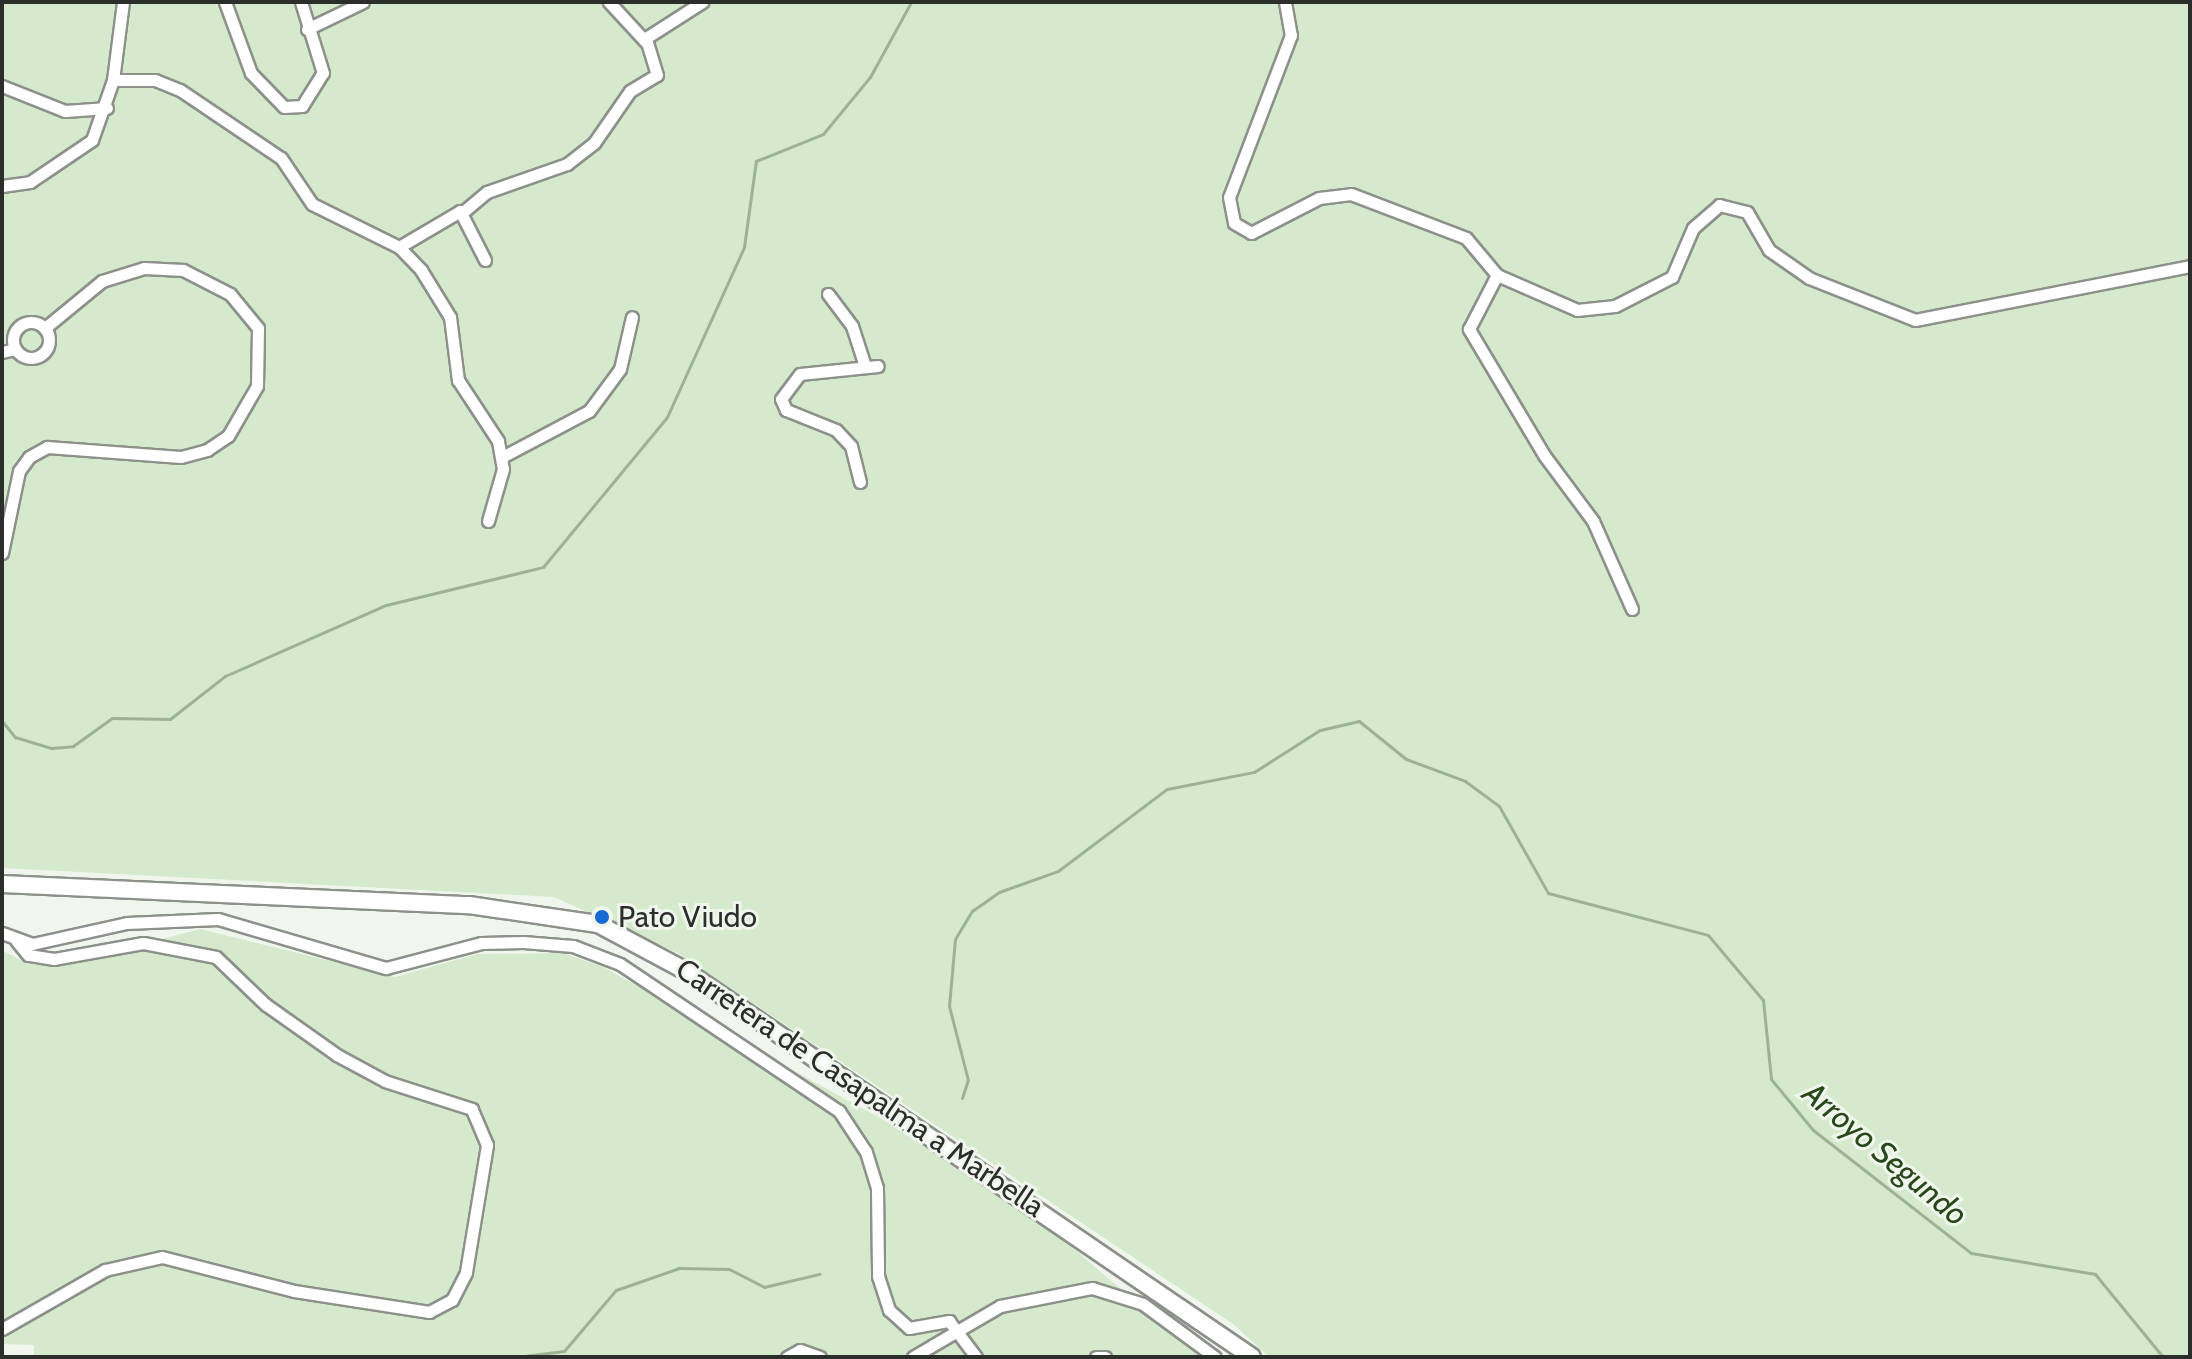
<!DOCTYPE html>
<style>
body{margin:0}
#map{position:relative;width:2192px;height:1359px;overflow:hidden;background:#f0f6ee;font-family:Cabin,sans-serif}
div>[style]{position:absolute}
.green>*{inset:0;background:#d5eacd}
.stream>*{height:3px;margin:-1.5px;padding:0 1.5px;transform-origin:1.5px;border-radius:1.5px;background:#9cb293}
.roads{filter:drop-shadow(2px 0 #8c918a) drop-shadow(-2px 0 #8c918a) drop-shadow(0 2px #8c918a) drop-shadow(0 -2px #8c918a)}
.minor>*{height:11px;margin:-5.5px;padding:0 5.5px;transform-origin:5.5px;border-radius:5.5px;background:#fff}
.minor>.ring{margin:-5.5px;padding:0;box-sizing:content-box;background:none;border:11px solid #fff;border-radius:50%}
.secondary>*{height:16px;margin:-8px;padding:0 8px;transform-origin:8px;border-radius:8px;background:#fff}
.dots>*{width:22px;height:22px;translate:-50% -50%;box-sizing:border-box;border:4px solid #f0f6ee;border-radius:50%}
span{translate:-50% -50%;white-space:nowrap;text-align:center;line-height:1.15;-webkit-text-stroke:6px #f0f6ee;paint-order:stroke}
.poi-label{font-size:30px;color:#2b2e2b}
.left{translate:0 -50%;text-align:left}
.street-label{font-size:30px;color:#2b2e2b}
.water-label{font-size:32px;color:#29481a;font-style:italic}
.frame{position:absolute;inset:0;border:4px solid #2b2e2b;pointer-events:none}
</style>
<div id="map">
<div class="green">
<i style="clip-path:polygon(2px 2px,2190px 2px,2190px 1357px,1269px 1357px,1233px 1324px,678px 953px,554px 897px,2px 868px)"></i>
<i style="clip-path:polygon(200px 929px,395px 977px,477px 954px,563px 953px,603px 967px,882px 1119px,1060px 1237px,1200px 1357px,34px 1357px,34px 1345px,2px 1344px,2px 950px,26px 963px,77px 962px)"></i>
</div>
<div class="stream">
<i style="left:2px;top:721px;width:21px;rotate:51deg"></i>
<i style="left:15px;top:737px;width:39px;rotate:17deg"></i>
<i style="left:52px;top:748px;width:21px;rotate:-5deg"></i>
<i style="left:73px;top:746px;width:48px;rotate:-35.7deg"></i>
<i style="left:112px;top:718px;width:58px;rotate:1deg"></i>
<i style="left:170px;top:719px;width:70px;rotate:-38deg"></i>
<i style="left:225px;top:676px;width:176px;rotate:-23.8deg"></i>
<i style="left:386px;top:605px;width:162px;rotate:-13.6deg"></i>
<i style="left:543px;top:567px;width:195px;rotate:-50.4deg"></i>
<i style="left:667px;top:417px;width:187px;rotate:-65.6deg"></i>
<i style="left:744px;top:247px;width:87px;rotate:-82.1deg"></i>
<i style="left:756px;top:161px;width:72px;rotate:-21.9deg"></i>
<i style="left:823px;top:134px;width:74px;rotate:-50.5deg"></i>
<i style="left:870px;top:77px;width:85px;rotate:-61.3deg"></i>
<i style="left:962px;top:1098px;width:19px;rotate:-72deg"></i>
<i style="left:968px;top:1080px;width:76px;rotate:-104.4deg"></i>
<i style="left:949px;top:1006px;width:67px;rotate:-84.9deg"></i>
<i style="left:955px;top:939px;width:33px;rotate:-59deg"></i>
<i style="left:972px;top:911px;width:33px;rotate:-35deg"></i>
<i style="left:999px;top:892px;width:63px;rotate:-19.6deg"></i>
<i style="left:1058px;top:871px;width:136px;rotate:-37deg"></i>
<i style="left:1167px;top:789px;width:89px;rotate:-11.1deg"></i>
<i style="left:1254px;top:772px;width:78px;rotate:-32.5deg"></i>
<i style="left:1320px;top:730px;width:40px;rotate:-13deg"></i>
<i style="left:1359px;top:721px;width:60px;rotate:39deg"></i>
<i style="left:1406px;top:759px;width:63px;rotate:20.4deg"></i>
<i style="left:1465px;top:781px;width:42px;rotate:36.3deg"></i>
<i style="left:1499px;top:806px;width:100px;rotate:60.6deg"></i>
<i style="left:1548px;top:893px;width:165px;rotate:14.7deg"></i>
<i style="left:1708px;top:935px;width:85px;rotate:49.8deg"></i>
<i style="left:1763px;top:1000px;width:79px;rotate:84.2deg"></i>
<i style="left:1771px;top:1079px;width:66px;rotate:50.5deg"></i>
<i style="left:1813px;top:1130px;width:200px;rotate:37.9deg"></i>
<i style="left:1971px;top:1253px;width:126px;rotate:9.6deg"></i>
<i style="left:2095px;top:1274px;width:107px;rotate:50.7deg"></i>
<i style="left:516px;top:1357px;width:48px;rotate:-7.1deg"></i>
<i style="left:564px;top:1351px;width:80px;rotate:-49.6deg"></i>
<i style="left:616px;top:1290px;width:67px;rotate:-19.2deg"></i>
<i style="left:679px;top:1268px;width:50px;rotate:1.1deg"></i>
<i style="left:729px;top:1269px;width:39px;rotate:27deg"></i>
<i style="left:764px;top:1287px;width:57px;rotate:-13.3deg"></i>
</div>
<div class="roads">
<div class="minor">
<i style="left:225px;top:2px;width:76px;rotate:69.9deg"></i>
<i style="left:251px;top:73px;width:47px;rotate:45.9deg"></i>
<i style="left:284px;top:107px;width:18px;rotate:-3deg"></i>
<i style="left:302px;top:106px;width:39px;rotate:-58deg"></i>
<i style="left:323px;top:73px;width:74px;rotate:-107.2deg"></i>
<i style="left:609px;top:2px;width:53px;rotate:47.3deg"></i>
<i style="left:1285px;top:2px;width:34px;rotate:80deg"></i>
<i style="left:1291px;top:35px;width:173px;rotate:110.9deg"></i>
<i style="left:1229px;top:197px;width:26px;rotate:79deg"></i>
<i style="left:1234px;top:223px;width:20px;rotate:30deg"></i>
<i style="left:1251px;top:233px;width:76px;rotate:-27.2deg"></i>
<i style="left:1319px;top:198px;width:32px;rotate:-7deg"></i>
<i style="left:1351px;top:194px;width:123px;rotate:20.9deg"></i>
<i style="left:1466px;top:238px;width:48px;rotate:50deg"></i>
<i style="left:307px;top:29px;width:62px;rotate:-25.7deg"></i>
<i style="left:113px;top:80px;width:42px"></i>
<i style="left:155px;top:80px;width:27px;rotate:22deg"></i>
<i style="left:180px;top:90px;width:122px;rotate:34deg"></i>
<i style="left:281px;top:158px;width:55px;rotate:56deg"></i>
<i style="left:312px;top:204px;width:97px;rotate:26.3deg"></i>
<i style="left:399px;top:247px;width:32px;rotate:46deg"></i>
<i style="left:421px;top:270px;width:55px;rotate:58.3deg"></i>
<i style="left:450px;top:317px;width:64px;rotate:82.8deg"></i>
<i style="left:458px;top:380px;width:73px;rotate:56.7deg"></i>
<i style="left:498px;top:441px;width:28px;rotate:80deg"></i>
<i style="left:503px;top:469px;width:54px;rotate:106.1deg"></i>
<i style="left:2px;top:86px;width:68px;rotate:21.6deg"></i>
<i style="left:65px;top:111px;width:42px;rotate:-4.1deg"></i>
<i style="left:2px;top:186px;width:28px;rotate:-8deg"></i>
<i style="left:30px;top:182px;width:75px;rotate:-34.1deg"></i>
<i style="left:92px;top:140px;width:64px;rotate:-70.7deg"></i>
<i style="left:113px;top:80px;width:79px;rotate:-82.7deg"></i>
<i style="left:463px;top:212px;width:31px;rotate:-40deg"></i>
<i style="left:487px;top:192px;width:85px;rotate:-19.3deg"></i>
<i style="left:567px;top:164px;width:34px;rotate:-38deg"></i>
<i style="left:594px;top:143px;width:63px;rotate:-55.3deg"></i>
<i style="left:630px;top:91px;width:31px;rotate:-31deg"></i>
<i style="left:657px;top:75px;width:39px;rotate:-107deg"></i>
<i style="left:646px;top:38px;width:67px;rotate:-32.7deg"></i>
<i style="left:399px;top:247px;width:71px;rotate:-30.5deg"></i>
<i style="left:460px;top:211px;width:55px;rotate:63deg"></i>
<i style="left:828px;top:294px;width:40px;rotate:53deg"></i>
<i style="left:852px;top:326px;width:42px;rotate:72deg"></i>
<i class="ring" style="left:13px;top:322px;width:25px;height:25px"></i>
<i style="left:2px;top:352px;width:13px;rotate:-13deg"></i>
<i style="left:502px;top:457px;width:98px;rotate:-27.9deg"></i>
<i style="left:589px;top:411px;width:52px;rotate:-53.6deg"></i>
<i style="left:620px;top:369px;width:53px;rotate:-77deg"></i>
<i style="left:860px;top:482px;width:37px;rotate:-104deg"></i>
<i style="left:851px;top:446px;width:22px;rotate:-133deg"></i>
<i style="left:836px;top:430px;width:54px;rotate:-158.2deg"></i>
<i style="left:786px;top:410px;width:12px;rotate:-114deg"></i>
<i style="left:781px;top:399px;width:31px;rotate:-53deg"></i>
<i style="left:800px;top:374px;width:78px;rotate:-5.9deg"></i>
<i style="left:2px;top:553px;width:84px;rotate:-78.3deg"></i>
<i style="left:19px;top:471px;width:17px;rotate:-54deg"></i>
<i style="left:29px;top:457px;width:21px;rotate:-29deg"></i>
<i style="left:47px;top:447px;width:134px;rotate:4.3deg"></i>
<i style="left:181px;top:457px;width:27px;rotate:-15deg"></i>
<i style="left:207px;top:450px;width:25px;rotate:-34deg"></i>
<i style="left:228px;top:436px;width:58px;rotate:-59.9deg"></i>
<i style="left:257px;top:386px;width:58px;rotate:-89deg"></i>
<i style="left:258px;top:328px;width:44px;rotate:-129.5deg"></i>
<i style="left:230px;top:294px;width:53px;rotate:-152.9deg"></i>
<i style="left:183px;top:270px;width:39px;rotate:-177deg"></i>
<i style="left:144px;top:268px;width:44px;rotate:162.8deg"></i>
<i style="left:102px;top:281px;width:74px;rotate:140.5deg"></i>
<i style="left:1632px;top:609px;width:96px;rotate:-113.9deg"></i>
<i style="left:1593px;top:521px;width:82px;rotate:-126.6deg"></i>
<i style="left:1544px;top:455px;width:147px;rotate:-120.8deg"></i>
<i style="left:1469px;top:329px;width:61px;rotate:-62.6deg"></i>
<i style="left:1497px;top:275px;width:87px;rotate:23.6deg"></i>
<i style="left:1577px;top:310px;width:38px;rotate:-6deg"></i>
<i style="left:1615px;top:306px;width:64px;rotate:-27deg"></i>
<i style="left:1672px;top:277px;width:53px;rotate:-66.8deg"></i>
<i style="left:1693px;top:228px;width:35px;rotate:-41deg"></i>
<i style="left:1719px;top:205px;width:29px;rotate:14deg"></i>
<i style="left:1747px;top:212px;width:44px;rotate:59.9deg"></i>
<i style="left:1769px;top:250px;width:49px;rotate:35deg"></i>
<i style="left:1809px;top:278px;width:114px;rotate:21.6deg"></i>
<i style="left:1915px;top:320px;width:280px;rotate:-11.1deg"></i>
<i style="left:2px;top:933px;width:32px;rotate:20deg"></i>
<i style="left:32px;top:944px;width:97px;rotate:-12.5deg"></i>
<i style="left:127px;top:923px;width:91px;rotate:-2.5deg"></i>
<i style="left:218px;top:919px;width:175px;rotate:16.3deg"></i>
<i style="left:386px;top:968px;width:98px;rotate:-14.7deg"></i>
<i style="left:481px;top:943px;width:42px;rotate:-1.4deg"></i>
<i style="left:523px;top:942px;width:50px;rotate:4.6deg"></i>
<i style="left:573px;top:946px;width:50px;rotate:21deg"></i>
<i style="left:620px;top:964px;width:264px;rotate:33.9deg"></i>
<i style="left:839px;top:1111px;width:49px;rotate:56.6deg"></i>
<i style="left:866px;top:1152px;width:38px;rotate:73deg"></i>
<i style="left:877px;top:1188px;width:88px;rotate:89.3deg"></i>
<i style="left:878px;top:1276px;width:36px;rotate:72deg"></i>
<i style="left:889px;top:1310px;width:27px;rotate:42deg"></i>
<i style="left:909px;top:1328px;width:41px;rotate:-9.9deg"></i>
<i style="left:949px;top:1321px;width:45px;rotate:53.1deg"></i>
<i style="left:2px;top:1329px;width:119px;rotate:-29.8deg"></i>
<i style="left:105px;top:1270px;width:58px;rotate:-12.8deg"></i>
<i style="left:162px;top:1257px;width:136px;rotate:14.4deg"></i>
<i style="left:294px;top:1291px;width:137px;rotate:8.8deg"></i>
<i style="left:429px;top:1312px;width:26px;rotate:-28deg"></i>
<i style="left:452px;top:1300px;width:31px;rotate:-63deg"></i>
<i style="left:466px;top:1272px;width:129px;rotate:-80.6deg"></i>
<i style="left:487px;top:1145px;width:39px;rotate:-113deg"></i>
<i style="left:472px;top:1109px;width:91px;rotate:-162.2deg"></i>
<i style="left:385px;top:1081px;width:55px;rotate:-151.6deg"></i>
<i style="left:337px;top:1055px;width:87px;rotate:-144.8deg"></i>
<i style="left:266px;top:1005px;width:69px;rotate:-136.2deg"></i>
<i style="left:216px;top:957px;width:74px;rotate:-169.1deg"></i>
<i style="left:143px;top:943px;width:90px;rotate:169.8deg"></i>
<i style="left:54px;top:959px;width:26px;rotate:-171deg"></i>
<i style="left:28px;top:955px;width:19px;rotate:-129deg"></i>
<i style="left:787px;top:1357px;width:15px;rotate:-28deg"></i>
<i style="left:800px;top:1350px;width:21px;rotate:19deg"></i>
<i style="left:913px;top:1357px;width:101px;rotate:-30.4deg"></i>
<i style="left:1000px;top:1306px;width:94px;rotate:-11.1deg"></i>
<i style="left:1092px;top:1288px;width:53px;rotate:17.4deg"></i>
<i style="left:1143px;top:1304px;width:89px;rotate:36.4deg"></i>
<i style="left:1096px;top:1357px;width:9px"></i>
</div>
<div class="secondary">
<i style="left:2px;top:884px;width:467px;rotate:2.6deg"></i>
<i style="left:469px;top:905px;width:130px;rotate:8.4deg"></i>
<i style="left:598px;top:924px;width:100px;rotate:28.1deg"></i>
<i style="left:686px;top:971px;width:685px;rotate:34.29deg"></i>
</div>
</div>
<div class="dots">
<i style="left:602px;top:917px;background:#176ad4"></i>
</div>
<div class="poi-label">
<span class="left" style="left:618px;top:917px">Pato Viudo</span>
</div>
<div class="street-label">
<span style="left:860px;top:1088px;rotate:34deg">Carretera de Casapalma a Marbella</span>
</div>
<div class="water-label">
<span style="left:1885px;top:1154px;rotate:40deg">Arroyo Segundo</span>
</div>
<div class="frame"></div>
</div>
